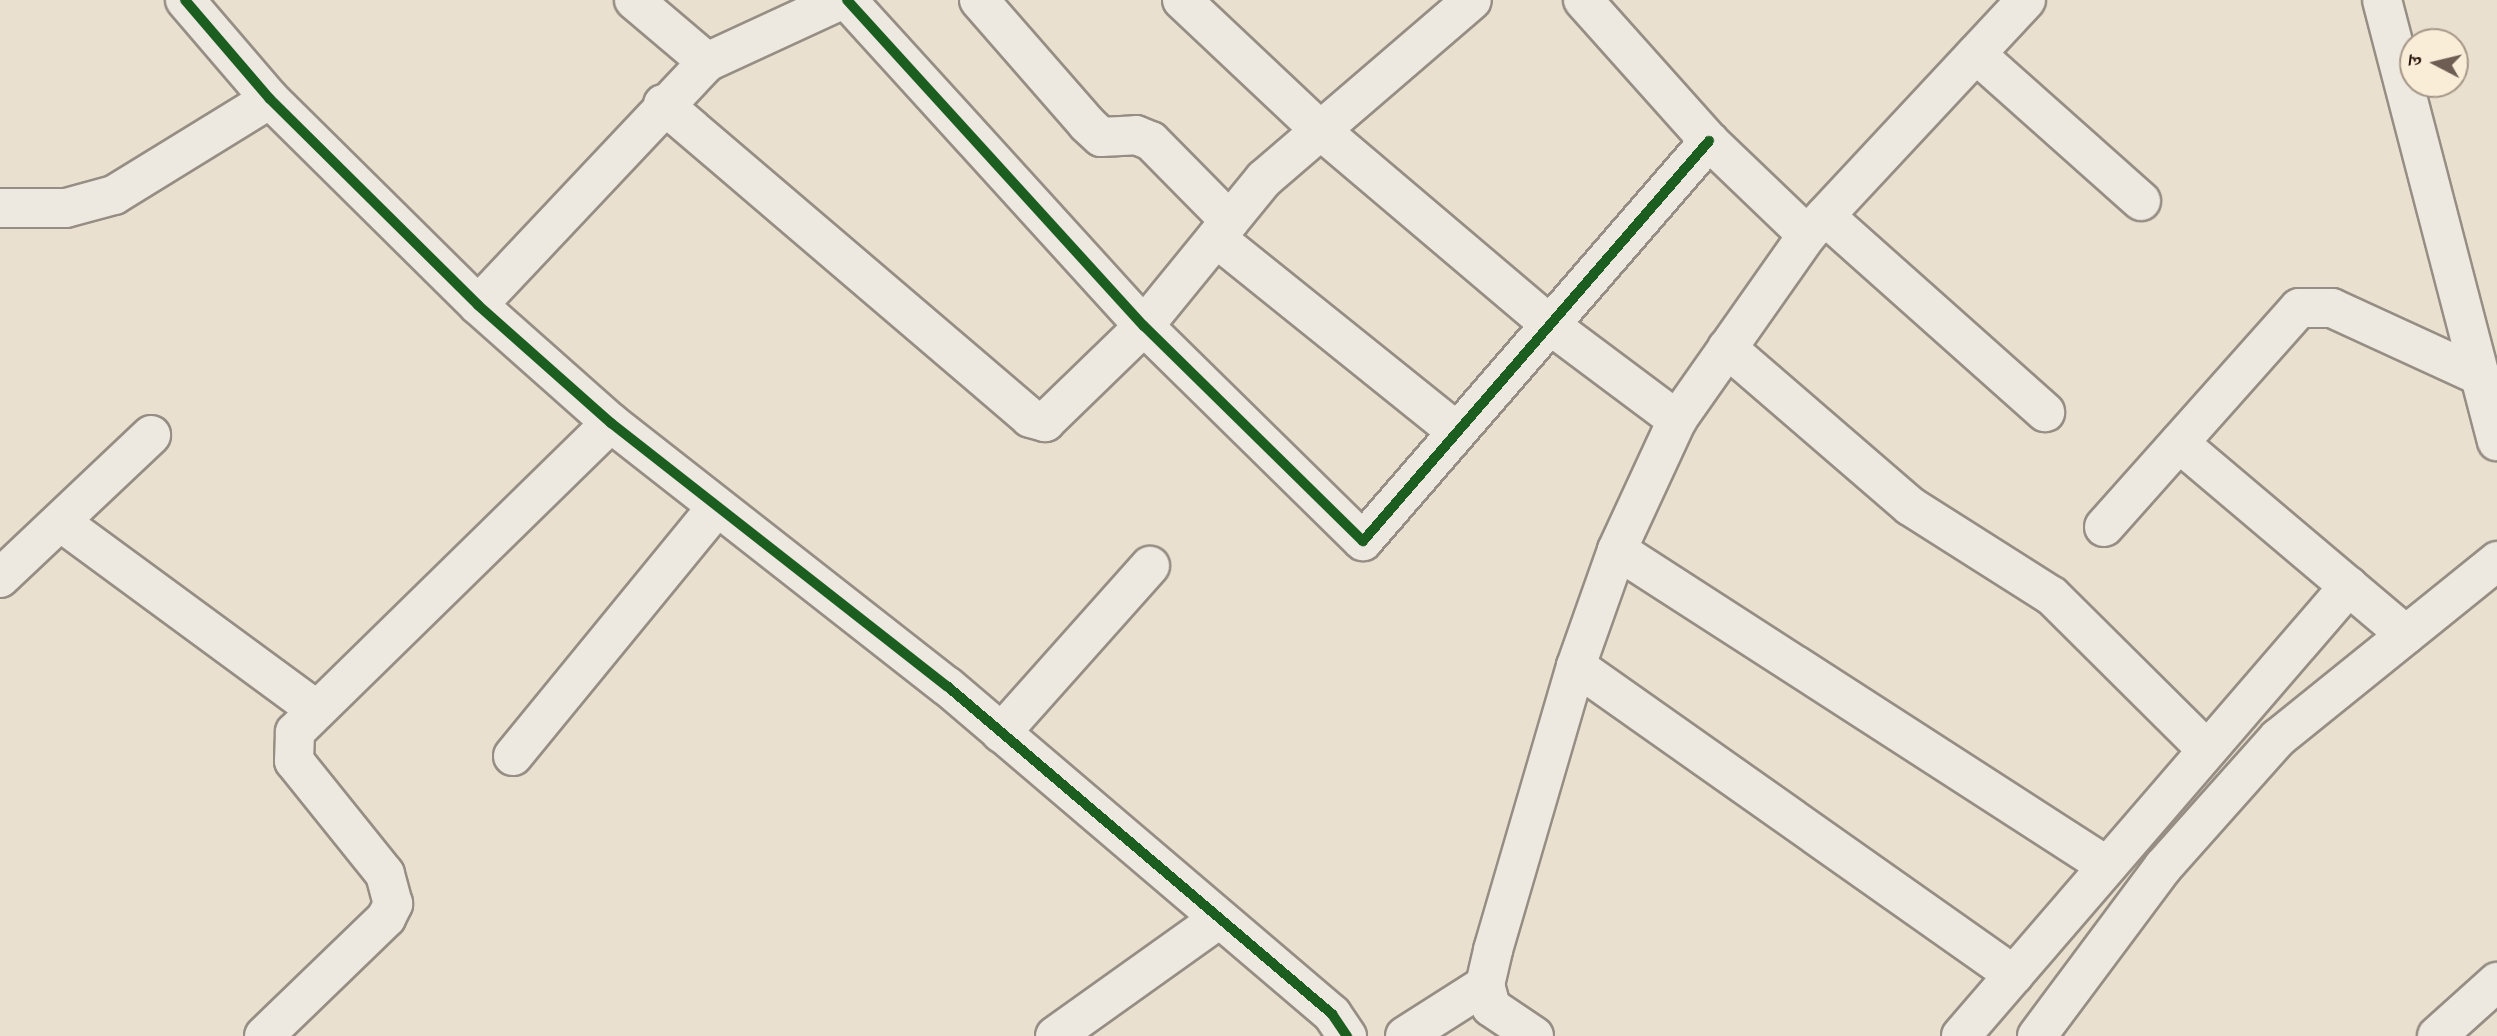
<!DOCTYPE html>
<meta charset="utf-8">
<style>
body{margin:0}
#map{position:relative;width:2497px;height:1036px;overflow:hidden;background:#eae0cf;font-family:"Libre Bodoni","Noto Serif Devanagari",serif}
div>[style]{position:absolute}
.roads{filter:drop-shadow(2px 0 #968e84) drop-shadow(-2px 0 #968e84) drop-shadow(0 2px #968e84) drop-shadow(0 -2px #968e84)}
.street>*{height:38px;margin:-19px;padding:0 19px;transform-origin:19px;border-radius:19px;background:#ede8e0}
.secondary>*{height:38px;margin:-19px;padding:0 19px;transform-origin:19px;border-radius:19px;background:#ede8e0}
.cycleway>*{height:10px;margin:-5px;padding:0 5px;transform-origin:5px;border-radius:5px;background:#1b5e20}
span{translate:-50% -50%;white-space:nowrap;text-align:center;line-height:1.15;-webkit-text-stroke:5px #f9edd8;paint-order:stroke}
.north{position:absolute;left:2399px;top:28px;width:70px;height:70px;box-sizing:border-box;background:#f9edd8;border:2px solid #a69788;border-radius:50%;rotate:277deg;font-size:19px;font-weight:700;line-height:28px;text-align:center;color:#29170f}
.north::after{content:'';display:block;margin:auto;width:24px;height:32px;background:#6d5d52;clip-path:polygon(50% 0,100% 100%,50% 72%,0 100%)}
</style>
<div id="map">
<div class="roads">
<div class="street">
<i style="left:185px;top:0;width:130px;rotate:49.4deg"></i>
<i style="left:270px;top:99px;width:293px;rotate:44.7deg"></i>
<i style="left:478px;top:305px;width:178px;rotate:41.6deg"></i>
<i style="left:611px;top:423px;width:427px;rotate:38.1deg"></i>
<i style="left:947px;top:686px;width:506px;rotate:40.43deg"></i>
<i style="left:1332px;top:1014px;width:27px;rotate:56deg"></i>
<i style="left:634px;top:0;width:96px;rotate:40.3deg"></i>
<i style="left:847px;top:0;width:441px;rotate:47.7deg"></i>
<i style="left:1144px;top:326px;width:307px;rotate:44.5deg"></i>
<i style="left:1363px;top:541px;width:529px;rotate:-49.14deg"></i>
<i style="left:979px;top:0;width:164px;rotate:48.9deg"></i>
<i style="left:1087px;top:124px;width:19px;rotate:43deg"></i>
<i style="left:1101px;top:137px;width:35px;rotate:-3deg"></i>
<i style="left:1136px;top:135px;width:16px;rotate:22deg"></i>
<i style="left:1151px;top:141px;width:112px;rotate:45.4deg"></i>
<i style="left:1182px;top:0;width:187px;rotate:43.3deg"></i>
<i style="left:1318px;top:128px;width:304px;rotate:40.3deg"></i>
<i style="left:1550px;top:325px;width:159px;rotate:36.8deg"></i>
<i style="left:1583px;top:0;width:189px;rotate:48.2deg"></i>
<i style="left:1709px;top:141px;width:136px;rotate:43.8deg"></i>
<i style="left:1976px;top:54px;width:221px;rotate:41.7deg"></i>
<i style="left:663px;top:104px;width:483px;rotate:40.5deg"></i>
<i style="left:1030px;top:418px;width:16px;rotate:15deg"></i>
<i style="left:1045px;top:422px;width:138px;rotate:-44.1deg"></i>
<i style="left:1144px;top:326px;width:190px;rotate:-50.8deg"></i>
<i style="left:1264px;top:179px;width:274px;rotate:-40.7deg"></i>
<i style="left:0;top:208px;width:66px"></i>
<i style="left:66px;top:208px;width:50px;rotate:-15.2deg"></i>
<i style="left:114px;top:195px;width:183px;rotate:-31.6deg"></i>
<i style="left:1825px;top:216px;width:295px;rotate:41.7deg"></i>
<i style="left:1216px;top:238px;width:309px;rotate:38.8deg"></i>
<i style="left:478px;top:305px;width:334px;rotate:-46.7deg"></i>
<i style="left:707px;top:62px;width:148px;rotate:-24.8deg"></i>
<i style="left:1727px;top:348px;width:242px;rotate:40.8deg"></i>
<i style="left:1910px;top:506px;width:168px;rotate:32.4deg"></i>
<i style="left:2052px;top:596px;width:218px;rotate:44.8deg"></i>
<i style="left:2179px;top:443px;width:297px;rotate:40.2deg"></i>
<i style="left:62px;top:523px;width:316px;rotate:36.3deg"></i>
<i style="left:2104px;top:527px;width:293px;rotate:-48.3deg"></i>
<i style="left:2299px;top:308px;width:33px"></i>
<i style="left:2332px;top:308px;width:163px;rotate:24.7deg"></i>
<i style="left:1617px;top:550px;width:583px;rotate:32.82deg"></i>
<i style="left:0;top:578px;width:208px;rotate:-43.4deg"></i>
<i style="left:1576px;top:666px;width:536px;rotate:35.2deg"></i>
<i style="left:1001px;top:733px;width:224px;rotate:-48.3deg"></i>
<i style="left:513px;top:756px;width:320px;rotate:-50.7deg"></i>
<i style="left:264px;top:1036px;width:170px;rotate:-44deg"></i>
<i style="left:386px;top:918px;width:16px;rotate:-63deg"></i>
<i style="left:393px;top:904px;width:31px;rotate:-105deg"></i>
<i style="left:385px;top:874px;width:145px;rotate:-128.8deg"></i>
<i style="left:294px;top:761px;width:29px;rotate:-88deg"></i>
<i style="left:295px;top:732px;width:442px;rotate:-44.4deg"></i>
<i style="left:1055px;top:1036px;width:201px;rotate:-35.5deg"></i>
<i style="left:1405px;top:1036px;width:95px;rotate:-32.5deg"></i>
<i style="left:1534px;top:1036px;width:52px;rotate:-146deg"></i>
<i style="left:1491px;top:1007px;width:23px;rotate:-105deg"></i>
<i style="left:1485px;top:985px;width:36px;rotate:-77deg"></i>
<i style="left:1493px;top:950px;width:296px;rotate:-73.7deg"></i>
<i style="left:1576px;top:666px;width:123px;rotate:-70.5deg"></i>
<i style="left:1617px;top:550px;width:143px;rotate:-65.2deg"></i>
<i style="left:1677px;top:420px;width:226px;rotate:-54.9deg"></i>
<i style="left:1807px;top:235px;width:321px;rotate:-47deg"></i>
<i style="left:1961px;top:1036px;width:594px;rotate:-49.23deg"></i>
<i style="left:2037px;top:1036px;width:211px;rotate:-53.3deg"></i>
<i style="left:2163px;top:867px;width:173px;rotate:-48.3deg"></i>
<i style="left:2278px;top:738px;width:282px;rotate:-38.9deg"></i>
<i style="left:2437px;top:1036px;width:81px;rotate:-42deg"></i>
</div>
<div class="secondary">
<i style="left:2382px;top:0;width:456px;rotate:75.4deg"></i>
</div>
</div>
<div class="cycleway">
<i style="left:185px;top:0;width:130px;rotate:49.4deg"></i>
<i style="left:270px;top:99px;width:293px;rotate:44.7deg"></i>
<i style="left:478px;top:305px;width:178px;rotate:41.6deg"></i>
<i style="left:611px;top:423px;width:427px;rotate:38.1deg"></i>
<i style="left:947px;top:686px;width:506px;rotate:40.43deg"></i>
<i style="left:1332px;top:1014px;width:27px;rotate:56deg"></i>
<i style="left:847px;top:0;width:441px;rotate:47.7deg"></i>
<i style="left:1144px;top:326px;width:307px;rotate:44.5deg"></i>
<i style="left:1363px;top:541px;width:529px;rotate:-49.14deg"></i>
</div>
<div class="north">उ</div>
</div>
